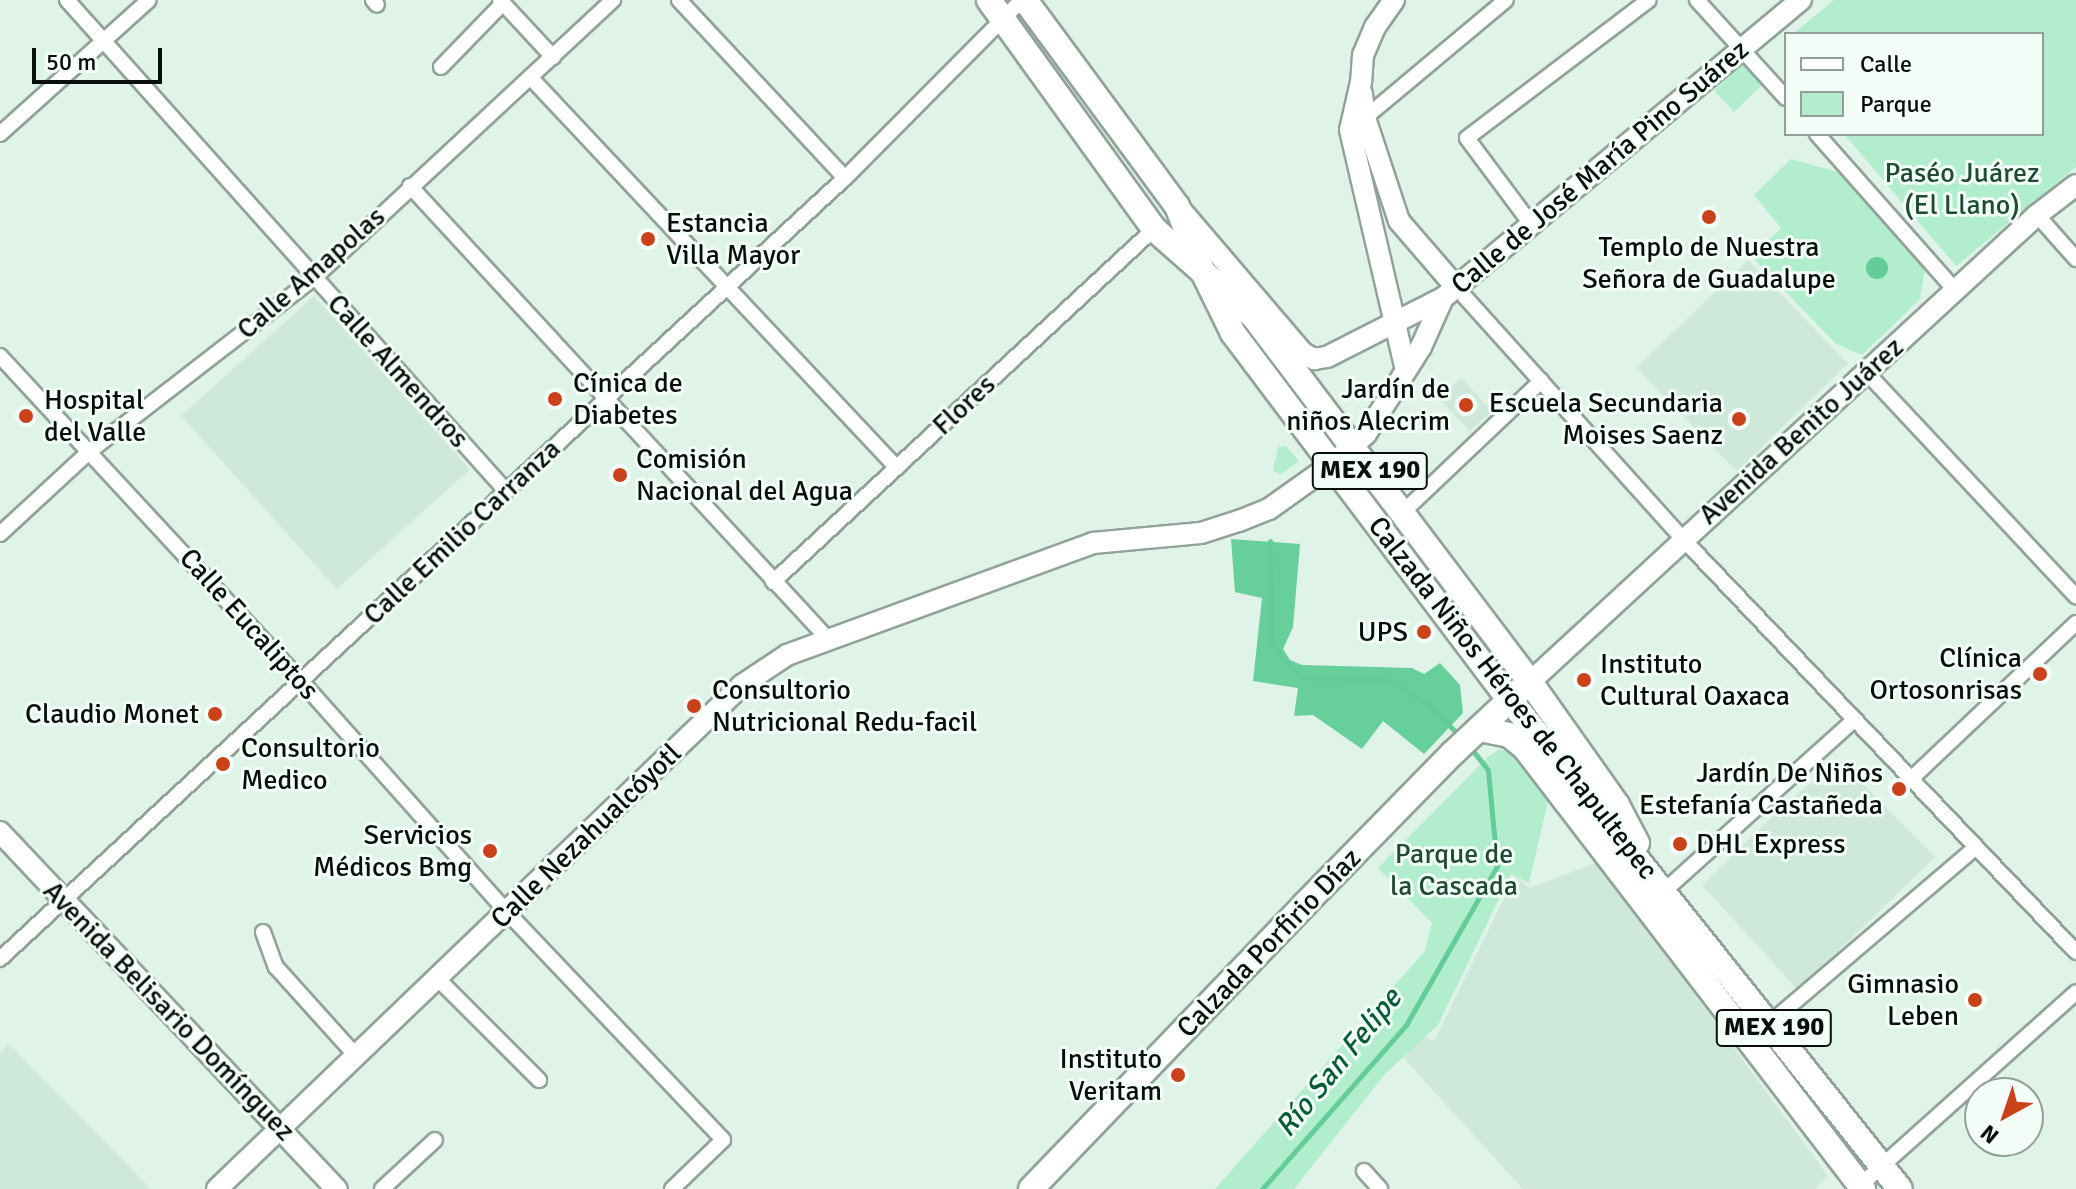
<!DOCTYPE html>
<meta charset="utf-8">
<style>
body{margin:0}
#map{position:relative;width:2076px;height:1189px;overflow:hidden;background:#e0f3e8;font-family:Signika,sans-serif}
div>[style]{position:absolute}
.built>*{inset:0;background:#cee9d9;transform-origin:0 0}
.green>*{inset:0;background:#b2eecd;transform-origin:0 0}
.forest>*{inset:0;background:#67cf9c}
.water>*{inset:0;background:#64cc99}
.round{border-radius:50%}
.stream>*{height:5px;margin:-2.5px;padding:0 2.5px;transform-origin:2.5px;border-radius:2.5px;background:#64cc99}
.roads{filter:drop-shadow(2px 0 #91a399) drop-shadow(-2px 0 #91a399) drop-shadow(0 2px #91a399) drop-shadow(0 -2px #91a399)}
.street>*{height:14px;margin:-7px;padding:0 7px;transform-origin:7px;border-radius:7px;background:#fff}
.secondary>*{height:20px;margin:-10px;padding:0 10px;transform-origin:10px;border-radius:10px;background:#fff}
.primary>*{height:24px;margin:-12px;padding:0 12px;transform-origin:12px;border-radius:12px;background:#fff}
.dots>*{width:22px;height:22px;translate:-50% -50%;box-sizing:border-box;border:4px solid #f2fef7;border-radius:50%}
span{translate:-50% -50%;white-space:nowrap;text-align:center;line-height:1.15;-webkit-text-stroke:6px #f2fef7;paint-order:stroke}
.shield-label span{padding:2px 6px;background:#f2fef7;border:2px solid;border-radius:6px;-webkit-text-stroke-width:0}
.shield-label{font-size:26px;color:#080f0b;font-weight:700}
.street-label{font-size:28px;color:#080f0b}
.park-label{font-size:28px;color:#1f4b36}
.poi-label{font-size:28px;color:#080f0b}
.left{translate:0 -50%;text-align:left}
.right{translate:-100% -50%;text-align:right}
.water-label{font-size:30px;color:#055b3a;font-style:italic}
.legend{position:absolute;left:1784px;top:32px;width:260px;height:104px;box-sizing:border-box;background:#f2fef7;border:2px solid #949e99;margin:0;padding:10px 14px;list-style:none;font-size:24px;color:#080f0b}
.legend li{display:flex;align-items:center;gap:16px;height:40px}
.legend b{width:40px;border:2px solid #949e99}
.north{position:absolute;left:1964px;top:1077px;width:80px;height:80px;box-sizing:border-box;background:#f2fef7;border:2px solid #949e99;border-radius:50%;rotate:220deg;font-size:22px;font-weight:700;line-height:32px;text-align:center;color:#080f0b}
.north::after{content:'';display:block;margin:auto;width:28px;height:36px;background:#ca4219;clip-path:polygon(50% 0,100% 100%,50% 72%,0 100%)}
.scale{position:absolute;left:32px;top:48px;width:130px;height:36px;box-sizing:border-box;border:4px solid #080f0b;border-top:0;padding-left:10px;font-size:24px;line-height:28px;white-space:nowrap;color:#080f0b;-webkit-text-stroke:6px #f2fef7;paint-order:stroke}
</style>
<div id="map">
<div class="built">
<i style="left:1748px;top:260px;width:144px;height:155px;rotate:46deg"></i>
<i style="left:314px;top:296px;width:233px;height:179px;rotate:48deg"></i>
<i style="left:1461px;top:378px;width:45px;height:30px;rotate:47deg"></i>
<i style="clip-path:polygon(1839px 760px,1935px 857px,1798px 990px,1702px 885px,1782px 807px)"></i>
<i style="clip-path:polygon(1598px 862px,1828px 1176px,1815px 1189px,1523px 1189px,1401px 1055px,1419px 1035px,1434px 1041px,1515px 876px,1530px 888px)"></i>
<i style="clip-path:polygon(9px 1044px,149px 1187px,148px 1189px,0 1189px,0 1053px)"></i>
</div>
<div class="green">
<i style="clip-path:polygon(1834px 0,2076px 0,2076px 167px,1956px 266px,1844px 134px,2042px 134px,2042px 34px,1793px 34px)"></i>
<i style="left:1743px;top:63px;width:29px;height:40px;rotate:46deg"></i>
<i style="clip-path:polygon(1791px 159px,1838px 172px,1925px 269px,1920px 299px,1862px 355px,1836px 344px,1752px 257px,1781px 228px,1754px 195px)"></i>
<i style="clip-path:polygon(1286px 446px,1299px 461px,1280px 475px,1273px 470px,1278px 447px)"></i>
<i style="clip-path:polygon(1500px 749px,1515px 757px,1548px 801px,1529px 883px,1511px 874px,1438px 1025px,1385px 1074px,1294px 1189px,1215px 1189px,1425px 951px,1432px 923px,1378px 868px,1488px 757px)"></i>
</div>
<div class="forest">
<i style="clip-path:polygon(1231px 539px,1300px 544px,1293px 627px,1283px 649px,1290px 660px,1302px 665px,1412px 668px,1424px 674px,1440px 663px,1460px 685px,1463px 713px,1424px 754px,1383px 721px,1362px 749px,1313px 715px,1294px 716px,1298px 688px,1253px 681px,1262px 598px,1235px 592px)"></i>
</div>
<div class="water">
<i class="round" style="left:1866px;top:257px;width:22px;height:22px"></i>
</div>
<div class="stream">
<i style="left:1270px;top:541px;width:103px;rotate:89.4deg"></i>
<i style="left:1271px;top:644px;width:45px;rotate:48.6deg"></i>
<i style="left:1301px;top:678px;width:85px;rotate:0.7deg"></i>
<i style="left:1386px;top:679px;width:44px;rotate:30.1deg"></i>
<i style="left:1424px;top:701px;width:52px;rotate:44.2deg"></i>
<i style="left:1262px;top:1189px;width:218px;rotate:-48.7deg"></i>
<i style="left:1406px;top:1025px;width:183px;rotate:-60.2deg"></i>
<i style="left:1497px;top:866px;width:96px;rotate:-95.4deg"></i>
<i style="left:1488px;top:770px;width:29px;rotate:-128deg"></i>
</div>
<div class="roads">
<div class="street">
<i style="left:67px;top:0;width:659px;rotate:48.2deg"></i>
<i style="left:373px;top:0;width:6px;rotate:51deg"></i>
<i style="left:500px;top:0;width:78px;rotate:47.1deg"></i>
<i style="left:679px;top:0;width:243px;rotate:47deg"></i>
<i style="left:1697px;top:0;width:132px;rotate:47.8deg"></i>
<i style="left:441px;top:67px;width:89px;rotate:-45.9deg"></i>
<i style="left:530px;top:77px;width:536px;rotate:46.81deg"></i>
<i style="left:1360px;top:122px;width:190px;rotate:-39.9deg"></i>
<i style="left:0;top:134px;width:200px;rotate:-42deg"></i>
<i style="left:1817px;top:134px;width:208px;rotate:48.5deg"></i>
<i style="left:410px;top:186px;width:618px;rotate:47.3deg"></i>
<i style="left:2037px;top:215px;width:59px;rotate:48.4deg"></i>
<i style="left:1531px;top:224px;width:107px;rotate:-126.7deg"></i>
<i style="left:1467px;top:138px;width:228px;rotate:-37.2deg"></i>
<i style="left:1456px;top:287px;width:339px;rotate:48deg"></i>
<i style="left:1683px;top:539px;width:570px;rotate:46.42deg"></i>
<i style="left:0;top:356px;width:443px;rotate:47.2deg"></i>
<i style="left:301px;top:681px;width:310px;rotate:48.3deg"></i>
<i style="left:507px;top:912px;width:314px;rotate:46.5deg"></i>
<i style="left:723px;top:1140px;width:71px;rotate:136.1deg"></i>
<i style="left:1867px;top:373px;width:306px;rotate:46.9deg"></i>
<i style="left:1402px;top:513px;width:192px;rotate:-43.5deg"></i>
<i style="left:0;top:534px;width:122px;rotate:-42.7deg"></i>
<i style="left:90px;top:451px;width:284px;rotate:-37.7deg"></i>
<i style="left:315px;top:277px;width:407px;rotate:-42.9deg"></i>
<i style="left:773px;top:582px;width:519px;rotate:-42.82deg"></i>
<i style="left:1911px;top:779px;width:227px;rotate:-43.4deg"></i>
<i style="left:1663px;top:892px;width:257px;rotate:-42deg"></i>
<i style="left:263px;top:932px;width:37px;rotate:70deg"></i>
<i style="left:276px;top:967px;width:121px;rotate:48deg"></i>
<i style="left:0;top:959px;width:1151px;rotate:-42.75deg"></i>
<i style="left:845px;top:178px;width:251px;rotate:-45.2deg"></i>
<i style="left:438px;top:979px;width:143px;rotate:45deg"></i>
<i style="left:1770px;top:1023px;width:271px;rotate:-40.5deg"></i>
<i style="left:1364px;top:1171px;width:24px;rotate:48deg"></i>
<i style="left:382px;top:1189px;width:72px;rotate:-42.8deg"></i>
<i style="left:1856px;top:1189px;width:295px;rotate:-41.8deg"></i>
</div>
<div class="secondary">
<i style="left:1394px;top:0;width:33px;rotate:125deg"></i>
<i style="left:1375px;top:27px;width:30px;rotate:113deg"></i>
<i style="left:1363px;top:55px;width:27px;rotate:94deg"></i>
<i style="left:1361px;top:82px;width:49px;rotate:102.9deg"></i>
<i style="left:1350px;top:130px;width:247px;rotate:76.9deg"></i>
<i style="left:1362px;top:94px;width:24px;rotate:83deg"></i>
<i style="left:1365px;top:118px;width:108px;rotate:71.7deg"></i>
<i style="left:1399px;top:221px;width:87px;rotate:49.2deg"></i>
<i style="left:1180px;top:209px;width:189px;rotate:49.5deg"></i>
<i style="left:1303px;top:353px;width:13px;rotate:29deg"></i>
<i style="left:1314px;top:359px;width:13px;rotate:-9deg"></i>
<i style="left:1327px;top:357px;width:130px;rotate:-27deg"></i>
<i style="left:1530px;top:682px;width:689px;rotate:-42.65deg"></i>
<i style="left:2037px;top:215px;width:49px;rotate:-37.6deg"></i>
<i style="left:0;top:832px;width:491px;rotate:46.7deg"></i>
<i style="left:217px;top:1189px;width:728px;rotate:-43.83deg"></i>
<i style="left:742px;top:685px;width:54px;rotate:-33.7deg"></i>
<i style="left:787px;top:655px;width:326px;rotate:-20.1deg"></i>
<i style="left:1093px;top:543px;width:108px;rotate:-5.3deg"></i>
<i style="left:1201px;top:533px;width:40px;rotate:-18deg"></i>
<i style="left:1239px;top:521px;width:32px;rotate:-22deg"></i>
<i style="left:1269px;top:509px;width:77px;rotate:-35.5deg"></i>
<i style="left:1332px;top:464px;width:45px;rotate:-41.4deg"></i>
<i style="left:1366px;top:434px;width:103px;rotate:-57.7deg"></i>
<i style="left:1421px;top:347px;width:54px;rotate:-65.8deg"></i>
<i style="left:1443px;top:298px;width:466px;rotate:-39.8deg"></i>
</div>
<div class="primary">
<i style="left:989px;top:0;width:282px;rotate:54.2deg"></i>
<i style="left:1154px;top:229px;width:133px;rotate:41.3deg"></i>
<i style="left:1254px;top:317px;width:458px;rotate:52.9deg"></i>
<i style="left:1530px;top:682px;width:151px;rotate:54.7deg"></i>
<i style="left:1617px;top:805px;width:43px;rotate:62.2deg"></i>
<i style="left:1025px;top:0;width:256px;rotate:53.6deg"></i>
<i style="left:1177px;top:206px;width:66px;rotate:68.8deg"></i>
<i style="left:1201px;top:268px;width:72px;rotate:63.8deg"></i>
<i style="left:1233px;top:333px;width:460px;rotate:53deg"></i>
<i style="left:1510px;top:700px;width:625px;rotate:51.43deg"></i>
<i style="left:1479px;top:729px;width:31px;rotate:11deg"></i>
<i style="left:1509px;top:735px;width:21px;rotate:39deg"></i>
<i style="left:1525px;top:748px;width:556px;rotate:52.53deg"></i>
<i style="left:1662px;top:889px;width:45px;rotate:82.4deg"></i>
<i style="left:1031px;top:1189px;width:395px;rotate:-46.1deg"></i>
<i style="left:1305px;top:904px;width:211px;rotate:-45.6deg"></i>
<i style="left:1453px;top:753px;width:91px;rotate:-43.2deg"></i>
</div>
</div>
<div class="dots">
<i style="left:1709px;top:217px;background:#ca4219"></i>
<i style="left:648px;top:239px;background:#ca4219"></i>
<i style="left:555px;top:399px;background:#ca4219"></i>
<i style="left:1466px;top:405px;background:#ca4219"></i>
<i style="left:26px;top:416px;background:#ca4219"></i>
<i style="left:1739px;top:419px;background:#ca4219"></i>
<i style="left:620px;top:475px;background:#ca4219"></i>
<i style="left:1424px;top:632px;background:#ca4219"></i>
<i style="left:2040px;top:674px;background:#ca4219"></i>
<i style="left:1584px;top:680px;background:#ca4219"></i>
<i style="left:694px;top:706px;background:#ca4219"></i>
<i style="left:215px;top:714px;background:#ca4219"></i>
<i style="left:223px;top:764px;background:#ca4219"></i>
<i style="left:1899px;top:789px;background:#ca4219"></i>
<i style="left:1680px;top:844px;background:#ca4219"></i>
<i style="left:490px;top:851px;background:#ca4219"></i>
<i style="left:1975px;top:1000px;background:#ca4219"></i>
<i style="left:1178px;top:1075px;background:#ca4219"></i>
</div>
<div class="shield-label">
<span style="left:1370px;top:471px">MEX 190</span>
<span style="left:1774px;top:1028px">MEX 190</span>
</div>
<div class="street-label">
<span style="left:1600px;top:167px;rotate:-40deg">Calle de José María Pino Suárez</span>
<span style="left:311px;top:273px;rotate:-41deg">Calle Amapolas</span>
<span style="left:398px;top:371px;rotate:48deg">Calle Almendros</span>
<span style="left:964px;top:405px;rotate:-43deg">Flores</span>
<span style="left:1801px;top:431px;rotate:-42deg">Avenida Benito Juárez</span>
<span style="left:462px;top:532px;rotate:-43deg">Calle Emilio Carranza</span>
<span style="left:249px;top:624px;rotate:48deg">Calle Eucaliptos</span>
<span style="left:1513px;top:698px;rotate:52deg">Calzada Niños Héroes de Chapultepec</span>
<span style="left:586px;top:836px;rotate:-44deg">Calle Nezahualcóyotl</span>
<span style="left:1269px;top:943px;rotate:-46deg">Calzada Porfirio Díaz</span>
<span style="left:169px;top:1011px;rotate:46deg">Avenida Belisario Domínguez</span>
</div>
<div class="park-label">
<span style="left:1962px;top:189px">Paséo Juárez<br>(El Llano)</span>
<span style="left:1454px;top:870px">Parque de<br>la Cascada</span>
</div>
<div class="poi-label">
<span class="left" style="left:666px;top:239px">Estancia<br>Villa Mayor</span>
<span style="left:1709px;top:263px">Templo de Nuestra<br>Señora de Guadalupe</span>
<span class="left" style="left:573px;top:399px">Cínica de<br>Diabetes</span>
<span class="right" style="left:1450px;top:405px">Jardín de<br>niños Alecrim</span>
<span class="left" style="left:44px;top:416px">Hospital<br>del Valle</span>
<span class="right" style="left:1723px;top:419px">Escuela Secundaria<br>Moises Saenz</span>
<span class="left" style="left:636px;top:475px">Comisión<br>Nacional del Agua</span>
<span class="right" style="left:1408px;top:632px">UPS</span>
<span class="right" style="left:2022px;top:674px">Clínica<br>Ortosonrisas</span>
<span class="left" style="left:1600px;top:680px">Instituto<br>Cultural Oaxaca</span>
<span class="left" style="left:712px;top:706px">Consultorio<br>Nutricional Redu-facil</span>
<span class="right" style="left:199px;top:714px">Claudio Monet</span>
<span class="left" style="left:241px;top:764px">Consultorio<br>Medico</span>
<span class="right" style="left:1883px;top:789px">Jardín De Niños<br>Estefanía Castañeda</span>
<span class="right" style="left:472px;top:851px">Servicios<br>Médicos Bmg</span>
<span class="left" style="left:1696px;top:844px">DHL Express</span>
<span class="right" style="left:1959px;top:1000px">Gimnasio<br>Leben</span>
<span class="right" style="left:1162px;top:1075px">Instituto<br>Veritam</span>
</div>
<div class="water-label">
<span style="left:1339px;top:1063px;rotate:-51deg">Río San Felipe</span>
</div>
<ul class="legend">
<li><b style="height:10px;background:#fff"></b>Calle</li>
<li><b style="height:22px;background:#b2eecd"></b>Parque</li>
</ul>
<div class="north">N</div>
<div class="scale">50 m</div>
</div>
